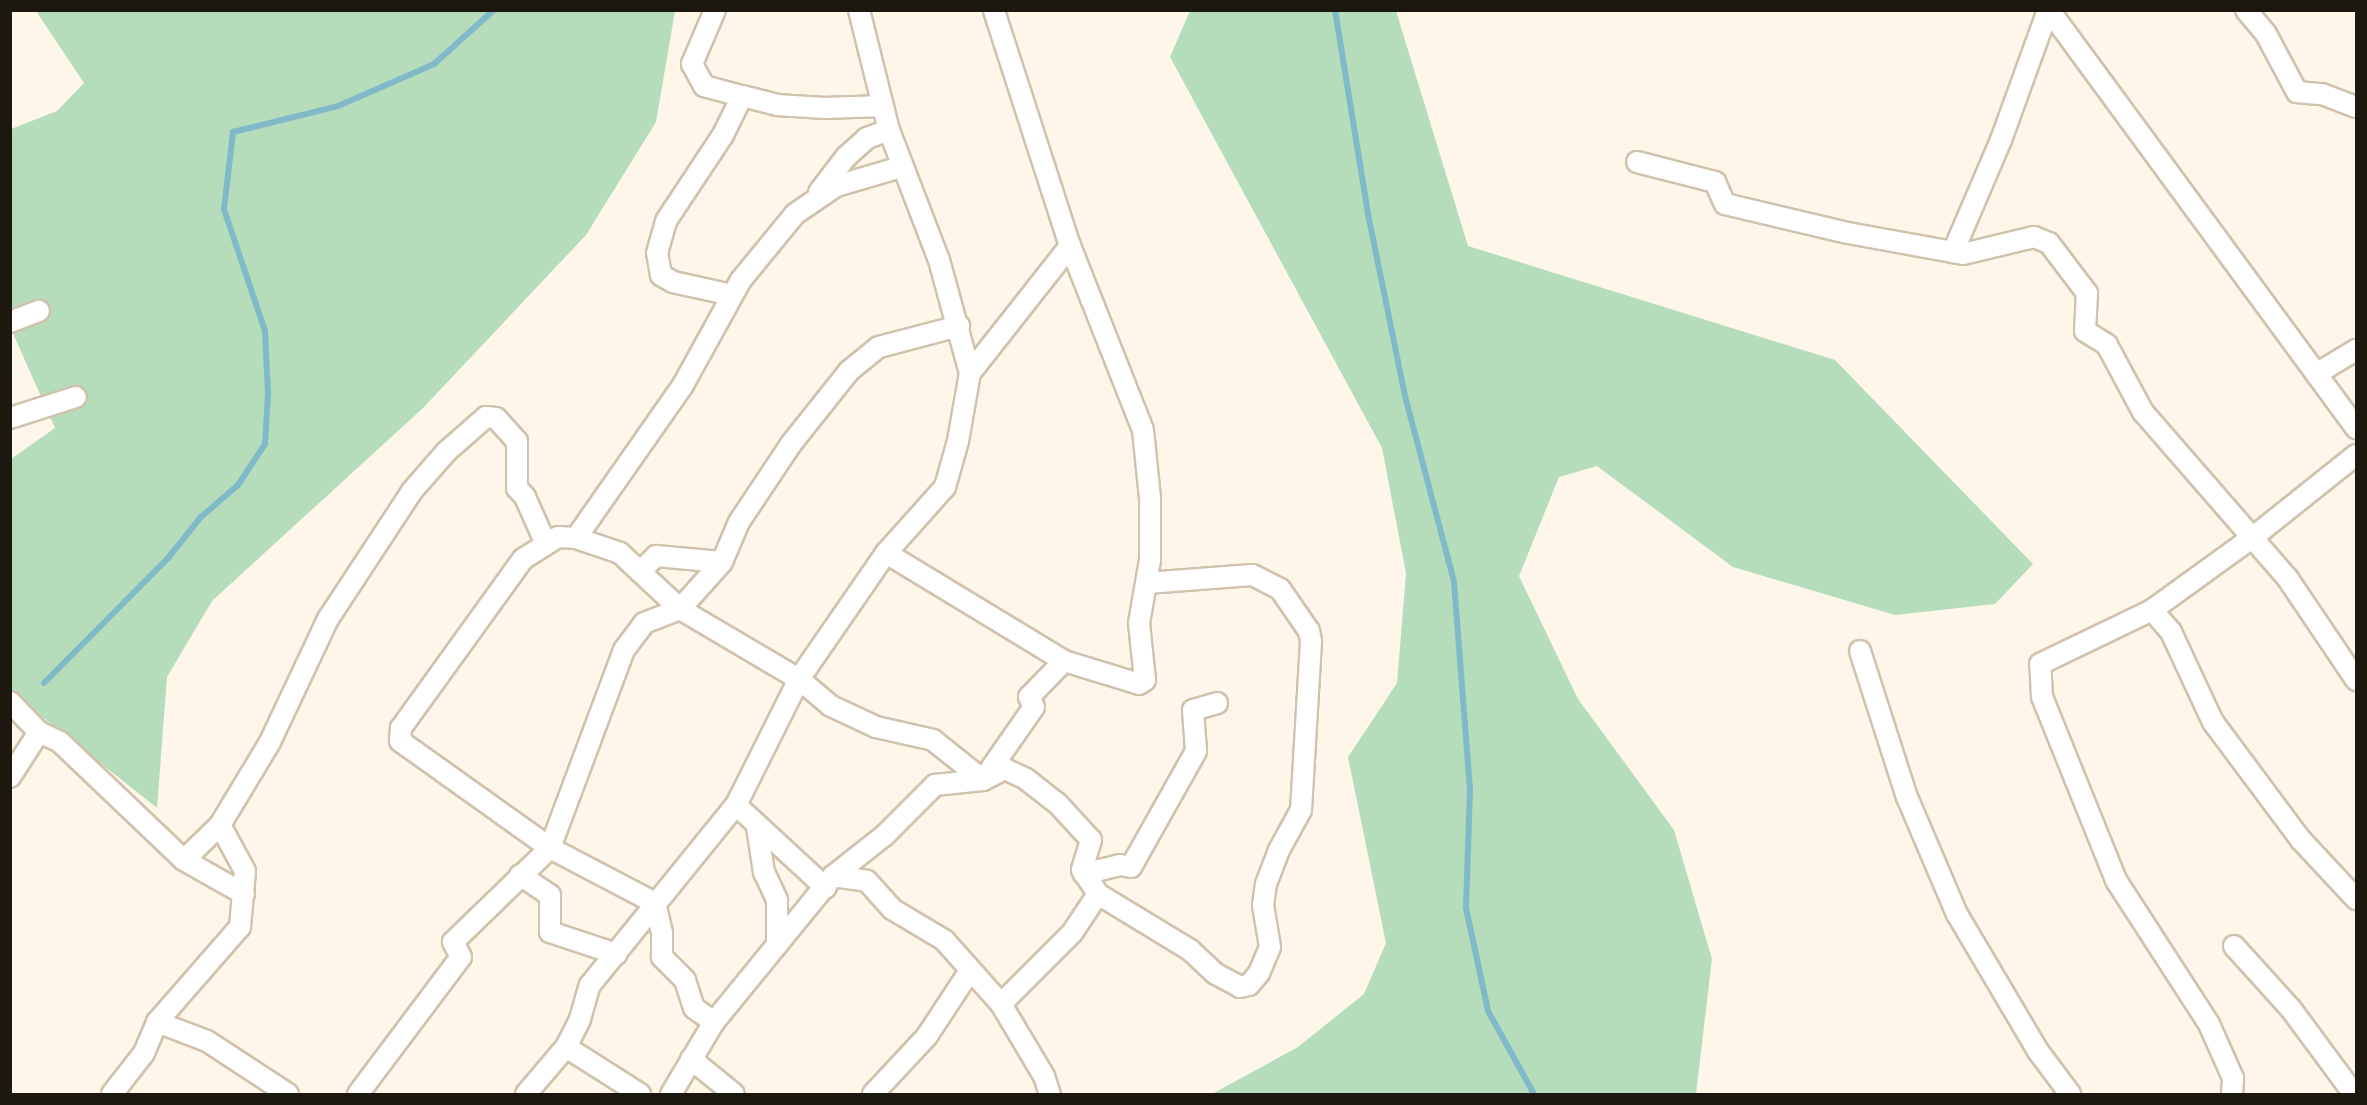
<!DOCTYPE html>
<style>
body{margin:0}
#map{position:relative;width:2367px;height:1105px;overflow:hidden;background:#fef6e8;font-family:"Fira Sans",sans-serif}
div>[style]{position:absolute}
.green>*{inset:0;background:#b5ddbc}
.stream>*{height:6px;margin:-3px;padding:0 3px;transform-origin:3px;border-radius:3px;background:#82b9c9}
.roads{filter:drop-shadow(2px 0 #d0c2ad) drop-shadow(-2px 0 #d0c2ad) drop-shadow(0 2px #d0c2ad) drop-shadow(0 -2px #d0c2ad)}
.minor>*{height:20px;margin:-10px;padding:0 10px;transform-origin:10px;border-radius:10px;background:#fff}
span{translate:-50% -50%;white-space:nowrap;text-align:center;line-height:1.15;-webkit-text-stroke:4.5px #fff;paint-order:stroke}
.frame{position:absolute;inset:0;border:12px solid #1c170f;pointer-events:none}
</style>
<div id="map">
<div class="green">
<i style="clip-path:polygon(36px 11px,675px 11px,656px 122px,586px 235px,423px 408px,212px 601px,167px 677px,157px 808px,11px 692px,11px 459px,55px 428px,11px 329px,11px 129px,57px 111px,84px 83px)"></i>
<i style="clip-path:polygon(1190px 11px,1396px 11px,1468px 246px,1835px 360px,2033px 564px,1995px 604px,1895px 615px,1733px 567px,1597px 466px,1559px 477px,1519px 576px,1578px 699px,1674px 830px,1712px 959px,1696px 1094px,1212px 1094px,1298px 1047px,1364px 994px,1386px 943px,1348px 757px,1397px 683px,1406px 573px,1382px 448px,1170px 57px)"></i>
</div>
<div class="stream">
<i style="left:1335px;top:10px;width:207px;rotate:80.8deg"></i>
<i style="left:1368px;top:214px;width:186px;rotate:78.5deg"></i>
<i style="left:1405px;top:396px;width:192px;rotate:75.2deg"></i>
<i style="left:1454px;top:582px;width:207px;rotate:85.6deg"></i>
<i style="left:1470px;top:788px;width:120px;rotate:91.9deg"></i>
<i style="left:1466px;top:908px;width:105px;rotate:77.9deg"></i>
<i style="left:1488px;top:1011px;width:95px;rotate:61deg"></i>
<i style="left:44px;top:683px;width:176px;rotate:-45.2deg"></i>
<i style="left:168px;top:558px;width:53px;rotate:-51.2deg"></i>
<i style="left:201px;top:517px;width:49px;rotate:-40.9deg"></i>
<i style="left:238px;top:485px;width:49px;rotate:-56.6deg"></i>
<i style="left:265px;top:444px;width:51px;rotate:-86.6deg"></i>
<i style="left:268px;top:393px;width:62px;rotate:-92.8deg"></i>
<i style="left:265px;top:331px;width:129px;rotate:-108.6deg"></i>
<i style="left:224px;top:209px;width:78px;rotate:-83.3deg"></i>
<i style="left:233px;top:132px;width:108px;rotate:-13.9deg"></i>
<i style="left:338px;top:106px;width:105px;rotate:-23.6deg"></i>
<i style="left:434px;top:64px;width:81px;rotate:-42deg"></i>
</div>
<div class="roads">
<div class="minor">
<i style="left:715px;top:10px;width:59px;rotate:113.1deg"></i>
<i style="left:692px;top:64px;width:25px;rotate:61deg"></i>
<i style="left:704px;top:86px;width:39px;rotate:15deg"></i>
<i style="left:859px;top:10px;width:124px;rotate:76deg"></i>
<i style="left:889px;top:130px;width:139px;rotate:69deg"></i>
<i style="left:939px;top:260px;width:117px;rotate:74.7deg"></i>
<i style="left:2049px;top:10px;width:519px;rotate:53.7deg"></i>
<i style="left:2246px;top:10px;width:31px;rotate:50deg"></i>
<i style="left:2266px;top:34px;width:66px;rotate:61.9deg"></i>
<i style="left:2297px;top:92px;width:25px;rotate:5deg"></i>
<i style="left:2322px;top:94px;width:36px;rotate:21deg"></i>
<i style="left:1637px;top:162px;width:81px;rotate:14.4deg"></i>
<i style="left:1715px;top:182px;width:24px;rotate:66deg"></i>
<i style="left:1725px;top:204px;width:126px;rotate:13.3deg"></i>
<i style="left:1848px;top:233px;width:117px;rotate:10.3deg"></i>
<i style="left:1963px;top:254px;width:73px;rotate:-13.5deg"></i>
<i style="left:2034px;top:237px;width:16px;rotate:22deg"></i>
<i style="left:2049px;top:243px;width:63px;rotate:52.8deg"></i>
<i style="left:2087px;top:293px;width:38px;rotate:93deg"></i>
<i style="left:2085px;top:331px;width:26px;rotate:32deg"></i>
<i style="left:2107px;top:345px;width:76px;rotate:61.8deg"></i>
<i style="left:2143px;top:412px;width:221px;rotate:49deg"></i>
<i style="left:2288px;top:579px;width:122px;rotate:56deg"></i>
<i style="left:819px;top:192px;width:44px;rotate:-52.4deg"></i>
<i style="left:846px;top:157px;width:28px;rotate:-42deg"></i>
<i style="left:867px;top:138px;width:23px;rotate:-20deg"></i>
<i style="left:1953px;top:252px;width:122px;rotate:-66.8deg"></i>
<i style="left:2001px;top:140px;width:138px;rotate:-70.1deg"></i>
<i style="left:732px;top:295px;width:60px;rotate:-167.6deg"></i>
<i style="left:673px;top:282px;width:14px;rotate:-150deg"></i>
<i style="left:661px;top:275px;width:22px;rotate:-100deg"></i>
<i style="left:657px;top:253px;width:33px;rotate:-74deg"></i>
<i style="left:666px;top:221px;width:103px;rotate:-56.5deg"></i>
<i style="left:723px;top:135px;width:43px;rotate:-64deg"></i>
<i style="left:742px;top:96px;width:36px;rotate:14deg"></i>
<i style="left:777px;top:105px;width:48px;rotate:3.6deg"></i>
<i style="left:825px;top:108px;width:57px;rotate:-2deg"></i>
<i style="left:10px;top:322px;width:31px;rotate:-21deg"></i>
<i style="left:2316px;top:374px;width:47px;rotate:-31deg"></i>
<i style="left:10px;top:418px;width:69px;rotate:-17.7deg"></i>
<i style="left:576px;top:538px;width:187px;rotate:-55deg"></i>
<i style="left:683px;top:385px;width:120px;rotate:-61.1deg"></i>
<i style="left:741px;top:280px;width:85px;rotate:-50.7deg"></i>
<i style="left:795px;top:214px;width:50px;rotate:-34.3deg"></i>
<i style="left:836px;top:186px;width:68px;rotate:-16.3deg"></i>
<i style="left:886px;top:553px;width:208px;rotate:31.2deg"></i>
<i style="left:1064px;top:661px;width:78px;rotate:17deg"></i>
<i style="left:1139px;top:684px;width:7px;rotate:-34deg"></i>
<i style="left:1145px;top:680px;width:57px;rotate:-96deg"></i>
<i style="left:1139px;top:623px;width:64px;rotate:-80.1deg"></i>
<i style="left:1150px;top:560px;width:62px;rotate:-90deg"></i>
<i style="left:1150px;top:498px;width:68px;rotate:-95.9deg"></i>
<i style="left:1143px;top:430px;width:198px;rotate:-111.6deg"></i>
<i style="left:640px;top:572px;width:23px;rotate:-45deg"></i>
<i style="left:656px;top:556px;width:66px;rotate:5.2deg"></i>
<i style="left:2152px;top:610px;width:29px;rotate:49deg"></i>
<i style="left:2171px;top:632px;width:99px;rotate:65deg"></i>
<i style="left:2213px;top:722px;width:147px;rotate:53.3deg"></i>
<i style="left:2301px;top:840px;width:81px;rotate:47deg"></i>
<i style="left:1860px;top:651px;width:153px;rotate:72.2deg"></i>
<i style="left:1907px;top:797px;width:127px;rotate:66.9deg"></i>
<i style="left:1957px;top:914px;width:159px;rotate:59.4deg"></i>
<i style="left:2038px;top:1051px;width:54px;rotate:53.3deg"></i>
<i style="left:10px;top:702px;width:42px;rotate:46deg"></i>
<i style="left:39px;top:732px;width:23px;rotate:25deg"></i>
<i style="left:60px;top:742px;width:171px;rotate:43.6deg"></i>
<i style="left:184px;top:860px;width:69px;rotate:29.5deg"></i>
<i style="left:10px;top:777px;width:54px;rotate:-57.2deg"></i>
<i style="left:736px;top:805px;width:122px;rotate:42.7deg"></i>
<i style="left:757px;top:827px;width:46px;rotate:81.2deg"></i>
<i style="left:764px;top:872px;width:31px;rotate:65deg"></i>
<i style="left:777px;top:900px;width:45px;rotate:90deg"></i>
<i style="left:184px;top:860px;width:50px;rotate:-44.2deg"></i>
<i style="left:220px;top:825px;width:97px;rotate:-58.9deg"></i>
<i style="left:270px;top:742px;width:136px;rotate:-64.8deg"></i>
<i style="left:328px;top:619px;width:153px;rotate:-56.7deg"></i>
<i style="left:412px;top:491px;width:52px;rotate:-48.9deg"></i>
<i style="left:446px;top:452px;width:53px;rotate:-41.2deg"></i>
<i style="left:486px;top:417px;width:10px;rotate:6deg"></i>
<i style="left:496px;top:418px;width:31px;rotate:48deg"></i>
<i style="left:517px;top:441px;width:47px;rotate:90deg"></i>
<i style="left:517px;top:488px;width:12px;rotate:48deg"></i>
<i style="left:525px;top:497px;width:49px;rotate:66deg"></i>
<i style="left:1084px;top:874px;width:37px;rotate:-14deg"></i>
<i style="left:1120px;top:865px;width:11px;rotate:10deg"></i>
<i style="left:1131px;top:867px;width:133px;rotate:-60.7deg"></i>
<i style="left:1196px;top:751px;width:41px;rotate:-94.2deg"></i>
<i style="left:1193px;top:710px;width:25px;rotate:-16deg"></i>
<i style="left:520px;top:875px;width:36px;rotate:34deg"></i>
<i style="left:550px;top:895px;width:37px;rotate:90deg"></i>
<i style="left:550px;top:932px;width:70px;rotate:18.4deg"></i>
<i style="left:833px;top:876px;width:34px;rotate:8deg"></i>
<i style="left:867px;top:881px;width:38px;rotate:48deg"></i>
<i style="left:892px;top:909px;width:61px;rotate:30.8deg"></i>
<i style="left:944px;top:940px;width:86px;rotate:48.3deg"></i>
<i style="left:1001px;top:1004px;width:84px;rotate:59.2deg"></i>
<i style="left:1044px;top:1076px;width:19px;rotate:72deg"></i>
<i style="left:2234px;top:946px;width:85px;rotate:47.9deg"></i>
<i style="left:2291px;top:1009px;width:106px;rotate:53.5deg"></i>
<i style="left:1001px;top:1004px;width:100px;rotate:-45deg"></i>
<i style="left:1072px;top:933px;width:47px;rotate:-56.3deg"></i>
<i style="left:157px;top:1022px;width:53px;rotate:20.8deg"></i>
<i style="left:207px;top:1041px;width:97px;rotate:33.2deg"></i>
<i style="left:714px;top:1022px;width:24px;rotate:-145deg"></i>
<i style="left:694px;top:1008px;width:29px;rotate:-108deg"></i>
<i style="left:685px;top:980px;width:33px;rotate:-135deg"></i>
<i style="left:662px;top:957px;width:24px;rotate:-90deg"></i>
<i style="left:662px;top:933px;width:31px;rotate:-103deg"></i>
<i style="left:655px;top:903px;width:119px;rotate:-152.4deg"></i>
<i style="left:550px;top:848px;width:184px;rotate:-144.5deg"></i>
<i style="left:400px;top:741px;width:13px;rotate:-86deg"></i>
<i style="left:401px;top:728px;width:208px;rotate:-54.2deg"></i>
<i style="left:523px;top:559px;width:41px;rotate:-32.2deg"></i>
<i style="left:558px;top:537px;width:18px;rotate:3deg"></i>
<i style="left:576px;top:538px;width:46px;rotate:18.8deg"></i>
<i style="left:620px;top:553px;width:82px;rotate:43deg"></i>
<i style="left:680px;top:609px;width:138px;rotate:30.5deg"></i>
<i style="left:799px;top:679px;width:42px;rotate:40.2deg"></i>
<i style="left:831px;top:706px;width:50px;rotate:25deg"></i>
<i style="left:876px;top:727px;width:58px;rotate:12.8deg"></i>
<i style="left:933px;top:740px;width:64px;rotate:38.7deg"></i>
<i style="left:983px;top:780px;width:25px;rotate:-27deg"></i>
<i style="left:1005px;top:769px;width:23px;rotate:25deg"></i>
<i style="left:1026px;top:779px;width:39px;rotate:38deg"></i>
<i style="left:1057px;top:803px;width:50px;rotate:47.4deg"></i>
<i style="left:1091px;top:840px;width:31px;rotate:107deg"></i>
<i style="left:1082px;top:870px;width:29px;rotate:56deg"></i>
<i style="left:1098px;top:894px;width:108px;rotate:31.3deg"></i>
<i style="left:1190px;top:950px;width:35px;rotate:43deg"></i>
<i style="left:1216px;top:974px;width:27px;rotate:28deg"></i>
<i style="left:1240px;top:987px;width:9px;rotate:-13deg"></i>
<i style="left:1249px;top:985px;width:16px;rotate:-50deg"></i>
<i style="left:1259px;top:973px;width:28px;rotate:-67deg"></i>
<i style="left:1270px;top:947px;width:43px;rotate:-99.5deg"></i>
<i style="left:1263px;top:905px;width:21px;rotate:-82deg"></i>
<i style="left:1266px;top:884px;width:34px;rotate:-69deg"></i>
<i style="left:1278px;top:852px;width:48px;rotate:-61.3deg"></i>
<i style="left:1301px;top:810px;width:169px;rotate:-86.6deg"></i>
<i style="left:1311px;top:641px;width:10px;rotate:-101deg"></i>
<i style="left:1309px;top:631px;width:51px;rotate:-124.6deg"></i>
<i style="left:1280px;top:589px;width:31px;rotate:-153deg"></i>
<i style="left:1252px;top:575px;width:106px;rotate:175.7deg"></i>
<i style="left:566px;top:1047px;width:88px;rotate:32.4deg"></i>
<i style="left:691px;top:1059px;width:55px;rotate:39.1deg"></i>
<i style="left:112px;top:1094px;width:52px;rotate:-52deg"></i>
<i style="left:144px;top:1053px;width:34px;rotate:-67deg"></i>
<i style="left:157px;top:1022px;width:126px;rotate:-48.9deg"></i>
<i style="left:240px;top:927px;width:56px;rotate:-84.9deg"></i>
<i style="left:245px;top:871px;width:52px;rotate:-118.5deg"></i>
<i style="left:358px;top:1094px;width:171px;rotate:-53.1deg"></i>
<i style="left:461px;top:957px;width:17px;rotate:-118deg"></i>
<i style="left:453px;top:942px;width:135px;rotate:-44.1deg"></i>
<i style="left:550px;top:848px;width:211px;rotate:-69.5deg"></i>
<i style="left:624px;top:650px;width:34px;rotate:-53deg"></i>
<i style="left:644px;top:623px;width:39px;rotate:-21deg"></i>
<i style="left:680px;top:609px;width:63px;rotate:-48.2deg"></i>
<i style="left:722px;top:562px;width:43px;rotate:-67deg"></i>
<i style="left:739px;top:522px;width:94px;rotate:-56.3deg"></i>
<i style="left:791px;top:444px;width:93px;rotate:-51.5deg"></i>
<i style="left:849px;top:371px;width:38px;rotate:-39deg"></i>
<i style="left:879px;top:347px;width:83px;rotate:-14.7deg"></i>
<i style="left:526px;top:1094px;width:62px;rotate:-49.6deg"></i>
<i style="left:566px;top:1047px;width:31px;rotate:-63deg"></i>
<i style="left:580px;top:1019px;width:35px;rotate:-74deg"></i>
<i style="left:590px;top:985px;width:232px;rotate:-51deg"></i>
<i style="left:736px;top:805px;width:141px;rotate:-63.4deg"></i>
<i style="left:799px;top:679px;width:153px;rotate:-55.4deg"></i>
<i style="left:886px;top:553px;width:89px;rotate:-48.2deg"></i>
<i style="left:945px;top:487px;width:48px;rotate:-74.2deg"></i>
<i style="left:958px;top:441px;width:69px;rotate:-80deg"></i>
<i style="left:970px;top:373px;width:162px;rotate:-51.8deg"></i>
<i style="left:1070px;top:246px;width:248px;rotate:-107.9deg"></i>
<i style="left:671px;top:1094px;width:84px;rotate:-59.2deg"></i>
<i style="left:714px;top:1022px;width:188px;rotate:-50.8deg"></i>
<i style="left:833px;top:876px;width:66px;rotate:-38.3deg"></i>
<i style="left:885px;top:835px;width:71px;rotate:-45deg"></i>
<i style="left:935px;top:785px;width:48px;rotate:-5.9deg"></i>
<i style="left:983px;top:780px;width:89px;rotate:-55.1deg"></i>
<i style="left:1034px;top:707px;width:11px;rotate:-117deg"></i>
<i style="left:1029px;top:697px;width:50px;rotate:-45.8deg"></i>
<i style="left:873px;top:1094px;width:79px;rotate:-47deg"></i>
<i style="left:927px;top:1036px;width:77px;rotate:-56.7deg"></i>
<i style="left:2232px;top:1094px;width:16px;rotate:-86deg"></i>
<i style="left:2233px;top:1078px;width:59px;rotate:-114deg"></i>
<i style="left:2209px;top:1024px;width:171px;rotate:-122.9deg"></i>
<i style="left:2116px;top:880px;width:197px;rotate:-112deg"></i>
<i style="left:2042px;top:697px;width:33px;rotate:-93deg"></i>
<i style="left:2040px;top:664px;width:124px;rotate:-25.7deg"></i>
<i style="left:2152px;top:610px;width:123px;rotate:-35.8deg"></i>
<i style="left:2252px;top:538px;width:133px;rotate:-38.6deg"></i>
</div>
</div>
<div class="frame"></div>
</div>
